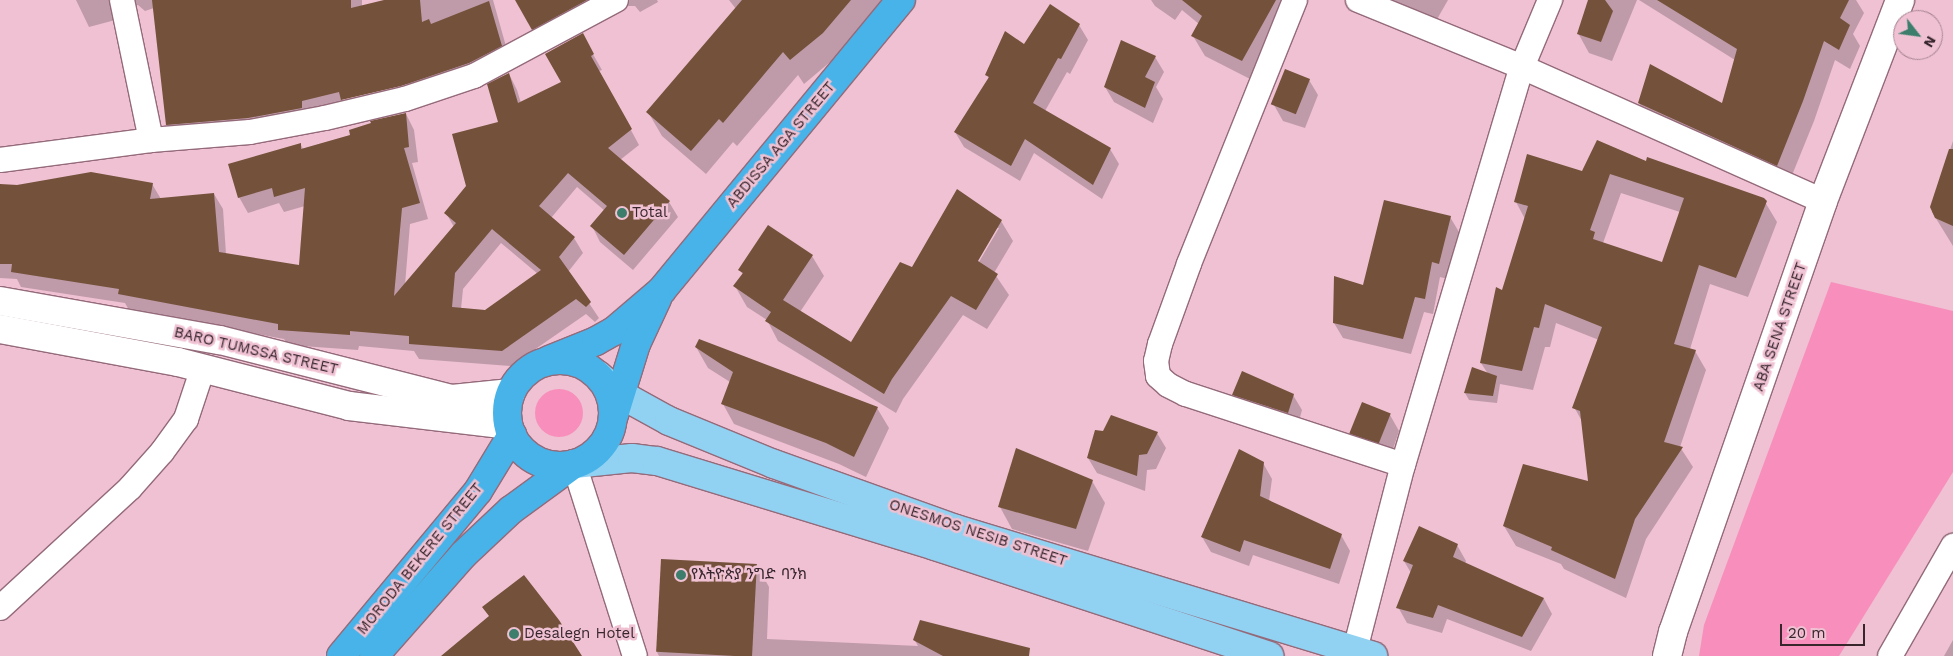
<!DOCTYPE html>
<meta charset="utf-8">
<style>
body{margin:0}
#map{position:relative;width:1953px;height:656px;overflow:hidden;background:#efc1d2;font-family:"Work Sans","Noto Sans Ethiopic",sans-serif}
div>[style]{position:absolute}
.green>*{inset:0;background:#f88ebb}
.round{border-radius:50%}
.shadow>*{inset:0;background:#0003}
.building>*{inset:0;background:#73513a;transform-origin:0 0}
.roads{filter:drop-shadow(1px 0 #946a7a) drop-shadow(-1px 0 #946a7a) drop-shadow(0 1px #946a7a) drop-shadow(0 -1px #946a7a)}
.street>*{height:24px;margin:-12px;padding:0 12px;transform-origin:12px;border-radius:12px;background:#fff}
.secondary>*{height:28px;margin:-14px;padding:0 14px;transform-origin:14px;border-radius:14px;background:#fff}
.primary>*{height:28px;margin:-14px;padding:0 14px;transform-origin:14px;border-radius:14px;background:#91d1f2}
.highway>*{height:28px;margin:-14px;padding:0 14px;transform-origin:14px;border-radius:14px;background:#47b3e9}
.highway>.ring{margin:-14px;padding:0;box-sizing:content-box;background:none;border:28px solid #47b3e9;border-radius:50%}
.dots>*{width:14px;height:14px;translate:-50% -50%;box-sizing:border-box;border:2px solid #efc1d2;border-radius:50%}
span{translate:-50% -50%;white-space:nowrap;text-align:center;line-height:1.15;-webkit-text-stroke:5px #efc1d2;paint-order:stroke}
.street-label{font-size:15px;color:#38262d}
.poi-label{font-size:15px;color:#38262d}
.left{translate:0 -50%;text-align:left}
.north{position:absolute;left:1893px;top:10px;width:50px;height:50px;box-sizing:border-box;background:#efc1d2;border:1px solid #a68390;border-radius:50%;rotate:120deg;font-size:14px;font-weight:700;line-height:20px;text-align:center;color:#38262d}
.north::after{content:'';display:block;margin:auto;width:18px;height:22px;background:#3c7d6c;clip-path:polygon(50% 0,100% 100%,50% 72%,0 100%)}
.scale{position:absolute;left:1780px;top:624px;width:85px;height:22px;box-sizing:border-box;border:2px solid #38262d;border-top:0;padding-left:6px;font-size:15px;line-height:18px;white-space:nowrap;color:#38262d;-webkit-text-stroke:4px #efc1d2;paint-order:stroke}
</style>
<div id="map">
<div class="green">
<i style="clip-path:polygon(1831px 282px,1953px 311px,1953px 472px,1839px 656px,1699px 656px,1704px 625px)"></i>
<i class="round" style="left:535px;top:389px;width:48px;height:48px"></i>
</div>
<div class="shadow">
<i style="clip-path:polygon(evenodd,76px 0,362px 0,362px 7px,389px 0,493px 0,511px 64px,178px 143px,167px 125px,154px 8px,145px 11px,138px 5px,130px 5px,119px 19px,89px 27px,76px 0,407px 83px,408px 86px,342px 101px,342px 99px,407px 83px)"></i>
<i style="clip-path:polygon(516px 0,657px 0,658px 2px,640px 12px,635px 6px,620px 6px,543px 47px)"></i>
<i style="clip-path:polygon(729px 0,884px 0,836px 57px,804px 84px,798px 75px,737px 146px,733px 142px,706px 174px,662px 136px,648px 112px,736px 9px)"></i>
<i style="clip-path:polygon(1151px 0,1283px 0,1254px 81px,1205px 56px,1193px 36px,1199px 24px,1182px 10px,1175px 20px,1155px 6px)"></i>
<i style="clip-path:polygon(1362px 0,1448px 0,1432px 28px)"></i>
<i style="clip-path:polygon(1589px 0,1637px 0,1612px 61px,1589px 53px,1578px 33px)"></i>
<i style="clip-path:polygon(1639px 0,1856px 0,1864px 13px,1853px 34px,1860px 46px,1850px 69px,1835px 60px,1814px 121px,1788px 185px,1650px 123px,1639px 103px,1722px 105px,1735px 60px)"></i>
<i style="clip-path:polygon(1079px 25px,1088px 40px,1070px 74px,1067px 72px,1045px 111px,1110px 149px,1119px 164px,1102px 199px,1034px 153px,1020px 181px,964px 147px,955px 132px,989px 79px,987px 74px,1025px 45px)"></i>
<i style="clip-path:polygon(evenodd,582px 35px,602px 70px,599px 71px,639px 145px,620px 160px,669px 202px,678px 217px,633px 270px,600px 242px,592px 226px,605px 211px,577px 187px,551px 218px,574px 238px,583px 253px,568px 272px,599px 318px,595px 322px,586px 314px,511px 366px,419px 359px,414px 351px,359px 346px,358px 350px,288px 345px,284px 339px,129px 310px,125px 303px,21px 287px,17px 279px,0 278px,0 185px,152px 184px,161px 199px,214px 194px,223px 209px,226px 254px,300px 267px,305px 206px,284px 212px,279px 203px,248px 213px,239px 197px,301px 145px,303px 149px,352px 136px,406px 114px,414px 130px,418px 162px,412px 163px,428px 219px,410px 224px,405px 285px,454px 227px,446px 213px,468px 186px,499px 122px,509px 74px,517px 90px,521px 103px,563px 83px,582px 35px,501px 243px,538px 274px,485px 311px,461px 309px,463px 289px,501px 243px)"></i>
<i style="clip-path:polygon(1155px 57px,1164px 72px,1156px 87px,1163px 99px,1153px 123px,1114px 102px,1105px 87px)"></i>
<i style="clip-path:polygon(1309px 80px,1318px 95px,1305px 128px,1283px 121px,1274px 105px)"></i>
<i style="clip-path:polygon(1953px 141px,1953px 246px,1932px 212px,1933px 201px)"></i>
<i style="clip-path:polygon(evenodd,1647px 163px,1765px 202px,1777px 222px,1748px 297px,1710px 284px,1690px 349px,1695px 351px,1706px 370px,1680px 447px,1693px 467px,1646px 539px,1626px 598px,1564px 569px,1561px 564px,1516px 546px,1504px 526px,1589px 483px,1583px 423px,1574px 407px,1599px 340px,1556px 323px,1550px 347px,1545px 347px,1533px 390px,1500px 384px,1497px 403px,1469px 400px,1465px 393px,1488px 374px,1481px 363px,1525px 219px,1516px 202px,1583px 172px,1647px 163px,1621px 193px,1680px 212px,1663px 264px,1603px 243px,1621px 193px)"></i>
<i style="clip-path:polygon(1450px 217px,1459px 232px,1448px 279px,1440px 277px,1433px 314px,1424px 312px,1411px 354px,1343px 338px,1334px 323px,1364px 287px)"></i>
<i style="clip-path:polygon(evenodd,1001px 221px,1013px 241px,994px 273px,1009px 295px,987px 329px,963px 315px,903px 399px,896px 413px,778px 341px,767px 320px,747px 307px,735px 286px,743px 275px,740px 270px,812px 256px,824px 276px,800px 312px,851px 343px,913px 268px,1001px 221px,996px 228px,999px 228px,976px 267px,974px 266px,996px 228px)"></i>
<i style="clip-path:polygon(696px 347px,877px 408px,889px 428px,866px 477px,839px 464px,734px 424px,723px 404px,730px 382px,708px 368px)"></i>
<i style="clip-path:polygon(1234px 395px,1293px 395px,1302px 410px,1297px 428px,1242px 410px)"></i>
<i style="clip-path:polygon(1390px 415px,1399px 431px,1390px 458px,1362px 449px,1353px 433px)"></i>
<i style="clip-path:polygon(1157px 433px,1166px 448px,1156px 469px,1147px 470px,1145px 491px,1097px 473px,1088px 458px)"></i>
<i style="clip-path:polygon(1263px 463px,1272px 479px,1269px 501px,1341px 535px,1350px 551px,1339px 584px,1253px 555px,1249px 566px,1211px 552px,1202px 537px)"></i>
<i style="clip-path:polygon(1092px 481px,1105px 503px,1088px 551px,1012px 529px,1000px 507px)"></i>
<i style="clip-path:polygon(1457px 545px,1466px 561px,1465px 564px,1544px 599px,1552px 614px,1531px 651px,1447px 619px,1442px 633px,1407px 623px,1398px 607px,1411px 573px,1404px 561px)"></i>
<i style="clip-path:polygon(757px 565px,769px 587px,767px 639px,918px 646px,914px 639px,1000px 656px,659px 656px,657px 652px)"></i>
<i style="clip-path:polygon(1953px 640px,1953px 656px,1944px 656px)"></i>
</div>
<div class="building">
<i style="clip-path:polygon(152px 0,351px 0,351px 8px,384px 0,420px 0,422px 22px,429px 19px,431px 24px,489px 1px,502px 46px,469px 63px,401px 86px,341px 100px,339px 92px,302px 101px,302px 108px,248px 118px,166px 125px)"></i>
<i style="clip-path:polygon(515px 0,587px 0,532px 30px)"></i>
<i style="clip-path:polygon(742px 0,851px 0,823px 33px,790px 60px,783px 52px,723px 123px,719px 119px,691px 151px,646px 112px)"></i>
<i style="clip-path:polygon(1182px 0,1276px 0,1242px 61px,1191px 36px,1202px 16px)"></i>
<i style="clip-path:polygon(1588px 0,1605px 0,1613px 11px,1601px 42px,1577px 34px)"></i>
<i style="clip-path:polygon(1657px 0,1849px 0,1840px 18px,1850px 25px,1839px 50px,1824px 41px,1803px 101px,1777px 166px,1638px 103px,1650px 64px,1722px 103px,1737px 49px)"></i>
<i style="clip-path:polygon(1050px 4px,1080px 24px,1061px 59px,1058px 58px,1033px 103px,1111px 148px,1093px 185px,1025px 139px,1011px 166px,954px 132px,989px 77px,985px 75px,1005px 31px,1024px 44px)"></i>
<i style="clip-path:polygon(evenodd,583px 33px,594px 54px,591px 56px,632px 129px,608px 148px,670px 201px,624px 255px,590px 226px,607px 206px,568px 173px,539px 206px,575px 237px,559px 257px,591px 302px,586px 307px,576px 299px,502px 351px,409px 344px,409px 336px,350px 331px,350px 335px,278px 330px,278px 324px,118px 294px,119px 289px,11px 272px,12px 264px,0 264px,0 184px,17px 185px,91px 172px,153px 183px,150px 199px,214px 193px,219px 252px,299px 265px,305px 188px,274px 197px,272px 188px,238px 198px,228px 164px,301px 143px,301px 149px,350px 135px,349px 130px,371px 123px,370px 121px,406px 113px,409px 147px,404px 148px,420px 203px,402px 208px,394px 296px,456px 223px,444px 213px,466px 186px,452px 134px,498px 122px,487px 84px,509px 73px,518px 103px,561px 82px,545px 54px,583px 33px,492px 229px,541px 270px,485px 310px,452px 307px,455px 273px,492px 229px)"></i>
<i style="clip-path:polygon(1121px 40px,1156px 56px,1145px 77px,1155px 82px,1145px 108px,1104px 87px)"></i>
<i style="left:1285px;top:69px;width:27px;height:38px;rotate:22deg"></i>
<i style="clip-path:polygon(evenodd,1597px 140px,1646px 161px,1647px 157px,1764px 198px,1767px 201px,1736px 278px,1699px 265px,1674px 344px,1696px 350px,1664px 442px,1683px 447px,1635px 519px,1615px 579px,1551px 550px,1552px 547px,1503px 526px,1523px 464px,1588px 481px,1580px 411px,1572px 408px,1602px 327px,1545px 304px,1539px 328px,1534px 327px,1522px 371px,1480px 363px,1496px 287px,1502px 290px,1528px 206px,1514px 202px,1527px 154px,1582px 171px,1597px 140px,1610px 174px,1684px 198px,1662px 262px,1593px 239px,1595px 232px,1590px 230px,1610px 174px)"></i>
<i style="clip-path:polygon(1949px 149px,1953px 149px,1953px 226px,1935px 218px,1930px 207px)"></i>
<i style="clip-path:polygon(957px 189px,1002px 220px,978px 261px,998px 274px,976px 310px,951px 296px,892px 379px,884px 394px,765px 321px,771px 312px,733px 286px,743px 273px,738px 270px,768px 225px,813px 255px,783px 300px,851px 342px,900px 262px,912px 267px)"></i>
<i style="clip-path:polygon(1384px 200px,1451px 216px,1439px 264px,1432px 262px,1425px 299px,1415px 297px,1403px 339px,1333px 323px,1334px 276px,1363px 285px)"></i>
<i style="clip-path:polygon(699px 339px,878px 407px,854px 457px,826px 443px,721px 404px,733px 372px,695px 347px)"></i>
<i style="clip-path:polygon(1472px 367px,1497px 376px,1493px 396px,1464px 393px)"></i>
<i style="clip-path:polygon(1242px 371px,1294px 394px,1288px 413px,1232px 395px)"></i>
<i style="left:1362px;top:402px;width:31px;height:34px;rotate:22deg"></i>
<i style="clip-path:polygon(1111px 415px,1158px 432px,1147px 454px,1139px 455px,1137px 476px,1087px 458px,1095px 430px,1103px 431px)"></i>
<i style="clip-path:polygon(1016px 448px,1093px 480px,1076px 529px,998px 507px)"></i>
<i style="clip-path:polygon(1239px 449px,1264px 462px,1260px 496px,1342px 534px,1330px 569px,1244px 540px,1240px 552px,1201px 537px)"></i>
<i style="clip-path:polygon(1419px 526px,1458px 544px,1453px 557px,1544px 598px,1522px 637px,1438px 605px,1433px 618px,1396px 608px,1413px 565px,1403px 561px)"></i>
<i style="left:661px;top:559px;width:96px;height:93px;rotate:3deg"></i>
<i style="clip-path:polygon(524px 575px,559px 620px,582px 656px,441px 656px,489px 616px,482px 607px)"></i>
<i style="clip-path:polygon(920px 620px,1030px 648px,1029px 656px,943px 656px,913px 640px)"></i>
</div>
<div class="roads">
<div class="street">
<i style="left:122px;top:0;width:143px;rotate:78.3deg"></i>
<i style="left:1295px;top:0;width:284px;rotate:111.9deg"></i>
<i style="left:1189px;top:264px;width:85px;rotate:109.9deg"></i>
<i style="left:1160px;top:344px;width:17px;rotate:103deg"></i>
<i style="left:1156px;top:361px;width:15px;rotate:82deg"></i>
<i style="left:1158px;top:376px;width:13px;rotate:42deg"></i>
<i style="left:1168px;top:385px;width:20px;rotate:27deg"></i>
<i style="left:1186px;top:394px;width:228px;rotate:18.1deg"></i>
<i style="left:1358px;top:0;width:177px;rotate:22.2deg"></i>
<i style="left:1522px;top:67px;width:329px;rotate:24deg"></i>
<i style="left:0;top:160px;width:152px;rotate:-7.5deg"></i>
<i style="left:151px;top:140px;width:99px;rotate:-4.6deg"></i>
<i style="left:250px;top:132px;width:76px;rotate:-10.6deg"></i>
<i style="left:325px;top:118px;width:82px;rotate:-13.4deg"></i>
<i style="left:405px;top:99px;width:73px;rotate:-18.4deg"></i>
<i style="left:474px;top:76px;width:161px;rotate:-28.2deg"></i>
<i style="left:574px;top:464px;width:201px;rotate:72.4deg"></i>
<i style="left:0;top:608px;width:177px;rotate:-42.7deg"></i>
<i style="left:130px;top:488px;width:48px;rotate:-48.4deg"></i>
<i style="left:162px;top:452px;width:41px;rotate:-54deg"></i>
<i style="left:186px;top:419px;width:54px;rotate:-71.6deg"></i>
<i style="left:1355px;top:650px;width:191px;rotate:-75.5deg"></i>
<i style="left:1403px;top:465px;width:415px;rotate:-73.4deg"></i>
<i style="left:1522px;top:67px;width:73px;rotate:-67.3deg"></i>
<i style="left:1890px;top:656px;width:127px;rotate:-60.2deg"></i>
</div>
<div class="secondary">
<i style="left:0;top:301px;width:223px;rotate:10.1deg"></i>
<i style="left:220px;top:340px;width:239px;rotate:14.3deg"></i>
<i style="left:452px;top:399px;width:59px;rotate:-5.8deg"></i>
<i style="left:0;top:329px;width:181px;rotate:10.5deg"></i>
<i style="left:178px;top:362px;width:177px;rotate:14.4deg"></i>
<i style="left:349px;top:406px;width:160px;rotate:6.8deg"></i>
<i style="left:1667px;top:656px;width:25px;rotate:-76deg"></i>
<i style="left:1673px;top:632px;width:456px;rotate:-70.8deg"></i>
<i style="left:1823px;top:201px;width:215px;rotate:-69deg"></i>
</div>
<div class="primary">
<i style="left:598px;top:375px;width:29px;rotate:41deg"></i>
<i style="left:620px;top:394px;width:56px;rotate:28.9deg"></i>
<i style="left:669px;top:421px;width:113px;rotate:22.3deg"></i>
<i style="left:774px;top:464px;width:193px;rotate:19.7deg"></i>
<i style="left:956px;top:529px;width:436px;rotate:16.9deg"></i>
<i style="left:574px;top:464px;width:58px;rotate:-5.9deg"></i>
<i style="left:632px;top:458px;width:25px;rotate:7deg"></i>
<i style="left:657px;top:461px;width:291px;rotate:17deg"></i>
<i style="left:935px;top:546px;width:352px;rotate:18.2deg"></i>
</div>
<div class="highway">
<i style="left:549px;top:360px;width:51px;rotate:-22deg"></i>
<i style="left:596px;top:341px;width:21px;rotate:-29deg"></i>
<i style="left:614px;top:331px;width:62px;rotate:-40.4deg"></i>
<i style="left:661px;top:291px;width:377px;rotate:-50.5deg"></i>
<i class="ring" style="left:507px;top:360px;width:78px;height:78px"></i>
<i style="left:614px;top:415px;width:74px;rotate:-72.8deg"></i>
<i style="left:636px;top:344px;width:50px;rotate:-65deg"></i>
<i style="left:341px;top:656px;width:214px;rotate:-50.3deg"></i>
<i style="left:478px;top:491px;width:66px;rotate:-58.7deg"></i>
<i style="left:374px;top:656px;width:135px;rotate:-48.6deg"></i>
<i style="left:463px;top:555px;width:66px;rotate:-43.2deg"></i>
<i style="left:511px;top:510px;width:78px;rotate:-36.1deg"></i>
</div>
</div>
<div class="dots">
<i style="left:622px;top:213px;background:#3c7d6c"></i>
<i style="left:681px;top:575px;background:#3c7d6c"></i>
<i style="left:514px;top:634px;background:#3c7d6c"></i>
</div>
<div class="street-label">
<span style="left:781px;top:145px;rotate:-50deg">ABDISSA AGA STREET</span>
<span style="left:1780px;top:327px;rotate:-71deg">ABA SENA STREET</span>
<span style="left:256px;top:351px;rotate:13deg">BARO TUMSSA STREET</span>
<span style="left:978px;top:533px;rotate:18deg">ONESMOS NESIB STREET</span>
<span style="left:420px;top:559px;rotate:-51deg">MORODA BEKERE STREET</span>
</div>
<div class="poi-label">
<span class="left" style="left:632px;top:213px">Total</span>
<span class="left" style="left:691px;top:575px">የእትዮጵያ ንግድ ባንክ</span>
<span class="left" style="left:524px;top:634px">Desalegn Hotel</span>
</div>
<div class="north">N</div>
<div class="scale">20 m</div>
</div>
